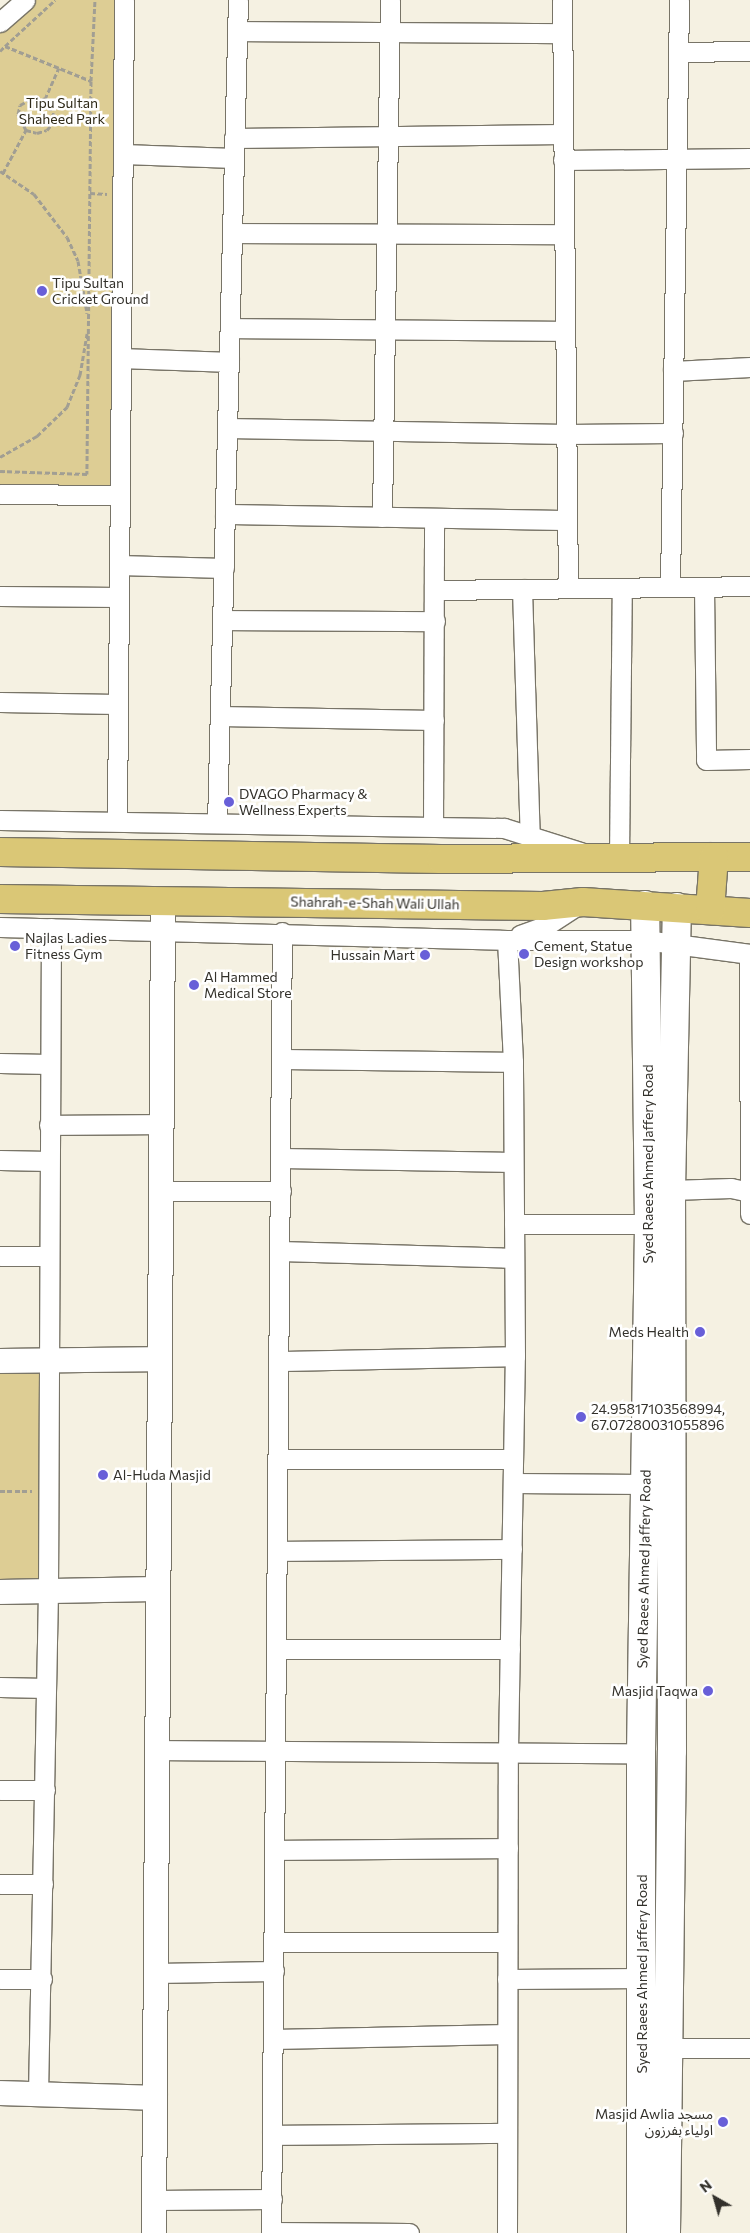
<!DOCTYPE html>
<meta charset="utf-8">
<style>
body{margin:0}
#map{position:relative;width:750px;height:2233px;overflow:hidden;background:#f5f1e2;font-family:Commissioner,"Noto Sans Arabic",sans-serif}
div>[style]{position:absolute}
.green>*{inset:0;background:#ddcd94;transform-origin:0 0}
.path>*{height:3px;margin-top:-1.5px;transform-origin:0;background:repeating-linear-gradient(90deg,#a19e93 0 5px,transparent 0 7.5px)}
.roads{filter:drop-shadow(1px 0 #787467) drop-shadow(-1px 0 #787467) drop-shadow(0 1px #787467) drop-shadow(0 -1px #787467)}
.minor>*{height:19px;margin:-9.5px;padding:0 9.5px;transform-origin:9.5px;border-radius:9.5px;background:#fff}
.tertiary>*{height:24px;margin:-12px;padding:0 12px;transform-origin:12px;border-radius:12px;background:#fff}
.secondary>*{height:28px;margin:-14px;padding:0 14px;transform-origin:14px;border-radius:14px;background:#fff}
.primary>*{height:28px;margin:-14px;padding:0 14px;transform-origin:14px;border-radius:14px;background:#dac776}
.dots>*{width:14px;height:14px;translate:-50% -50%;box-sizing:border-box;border:2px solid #fff;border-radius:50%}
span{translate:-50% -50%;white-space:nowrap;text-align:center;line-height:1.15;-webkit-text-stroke:5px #fff;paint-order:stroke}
.park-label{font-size:14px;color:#2e2917}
.poi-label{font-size:14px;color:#33312b}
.left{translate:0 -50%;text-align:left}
.right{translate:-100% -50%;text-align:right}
.street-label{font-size:14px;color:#33312b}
.north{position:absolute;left:690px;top:2173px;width:50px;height:50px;-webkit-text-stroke:4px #fff;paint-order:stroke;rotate:322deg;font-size:14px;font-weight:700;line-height:20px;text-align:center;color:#33312b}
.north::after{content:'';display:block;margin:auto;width:18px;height:22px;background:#33312b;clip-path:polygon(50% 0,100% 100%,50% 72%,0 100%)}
</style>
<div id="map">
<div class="green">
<i style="clip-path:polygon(25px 0,124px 0,120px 495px,0 494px,0 22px)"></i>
<i style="left:47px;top:1360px;width:231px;height:47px;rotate:90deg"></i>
</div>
<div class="path">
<i style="left:5px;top:46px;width:68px;rotate:-42.6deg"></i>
<i style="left:0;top:51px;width:7px;rotate:-45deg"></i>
<i style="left:5px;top:46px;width:93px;rotate:22.1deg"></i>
<i style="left:91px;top:81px;width:393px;rotate:90.6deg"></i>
<i style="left:87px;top:474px;width:87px;rotate:-178deg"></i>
<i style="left:91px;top:81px;width:81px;rotate:-87.2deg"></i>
<i style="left:26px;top:130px;width:11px;rotate:15deg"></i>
<i style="left:37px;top:133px;width:10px;rotate:-17deg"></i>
<i style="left:47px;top:130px;width:8px;rotate:-50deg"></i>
<i style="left:52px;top:124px;width:8px;rotate:-67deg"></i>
<i style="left:55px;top:117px;width:21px;rotate:-119deg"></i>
<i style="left:0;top:171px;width:41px;rotate:34.1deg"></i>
<i style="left:34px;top:194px;width:54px;rotate:52.5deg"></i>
<i style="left:67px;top:237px;width:26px;rotate:65deg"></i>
<i style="left:78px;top:261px;width:53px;rotate:80.2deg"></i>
<i style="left:3px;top:173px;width:49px;rotate:-61.9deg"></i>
<i style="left:26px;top:130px;width:18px;rotate:-117deg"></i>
<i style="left:18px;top:114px;width:9px;rotate:-77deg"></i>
<i style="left:20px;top:105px;width:17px;rotate:-28deg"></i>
<i style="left:35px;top:97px;width:10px;rotate:11deg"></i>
<i style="left:45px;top:99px;width:34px;rotate:-66deg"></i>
<i style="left:90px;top:193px;width:17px;rotate:3deg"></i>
<i style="left:0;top:457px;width:43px;rotate:-29.6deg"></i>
<i style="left:37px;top:436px;width:42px;rotate:-44deg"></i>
<i style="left:67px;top:407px;width:35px;rotate:-68deg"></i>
<i style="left:80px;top:375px;width:42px;rotate:-80.3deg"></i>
<i style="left:0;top:1491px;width:32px"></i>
</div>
<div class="roads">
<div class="minor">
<i style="left:562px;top:0;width:588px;rotate:89.42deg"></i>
<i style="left:0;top:22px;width:33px;rotate:-41deg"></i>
<i style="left:237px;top:31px;width:325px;rotate:0.4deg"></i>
<i style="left:678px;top:52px;width:72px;rotate:-0.8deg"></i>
<i style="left:234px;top:138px;width:329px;rotate:-0.7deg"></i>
<i style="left:123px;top:154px;width:111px;rotate:2.1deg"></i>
<i style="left:563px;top:160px;width:187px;rotate:-0.6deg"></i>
<i style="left:232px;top:233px;width:332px;rotate:0.2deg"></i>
<i style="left:230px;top:328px;width:335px;rotate:0.5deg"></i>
<i style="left:122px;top:358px;width:107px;rotate:2.1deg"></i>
<i style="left:673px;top:371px;width:77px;rotate:-3deg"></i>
<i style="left:227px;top:428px;width:340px;rotate:1deg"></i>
<i style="left:567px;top:434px;width:106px;rotate:-0.5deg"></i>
<i style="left:0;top:494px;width:120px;rotate:0.5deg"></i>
<i style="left:225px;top:514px;width:342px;rotate:1deg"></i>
<i style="left:382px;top:517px;width:517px;rotate:-89.11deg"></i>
<i style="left:119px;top:565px;width:105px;rotate:1.6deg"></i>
<i style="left:670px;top:587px;width:587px;rotate:-89.12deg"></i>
<i style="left:704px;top:587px;width:173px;rotate:89.3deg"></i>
<i style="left:706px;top:760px;width:44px;rotate:-1.3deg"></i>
<i style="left:522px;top:589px;width:248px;rotate:88.2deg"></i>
<i style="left:435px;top:590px;width:315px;rotate:-0.7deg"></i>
<i style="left:0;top:596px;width:119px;rotate:0.5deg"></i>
<i style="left:223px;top:620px;width:212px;rotate:0.3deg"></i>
<i style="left:0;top:702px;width:117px;rotate:1deg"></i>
<i style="left:220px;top:716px;width:214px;rotate:1.1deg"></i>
<i style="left:0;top:820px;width:504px;rotate:0.91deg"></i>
<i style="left:504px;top:828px;width:80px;rotate:17.5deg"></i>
<i style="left:117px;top:821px;width:821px;rotate:-89.51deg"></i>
<i style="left:217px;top:823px;width:823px;rotate:-88.54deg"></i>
<i style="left:433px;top:826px;width:308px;rotate:-89.8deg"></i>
<i style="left:619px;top:857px;width:269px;rotate:-89.4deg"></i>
<i style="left:0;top:927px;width:507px;rotate:1.47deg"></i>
<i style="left:507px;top:940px;width:138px"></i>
<i style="left:645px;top:940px;width:106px;rotate:7.6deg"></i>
<i style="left:520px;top:935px;width:29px;rotate:-20deg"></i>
<i style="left:547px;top:925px;width:38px;rotate:-33deg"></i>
<i style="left:749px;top:954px;width:260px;rotate:89.8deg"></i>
<i style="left:282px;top:1059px;width:231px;rotate:0.7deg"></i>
<i style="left:0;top:1063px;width:49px;rotate:1.2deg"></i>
<i style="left:49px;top:1125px;width:111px;rotate:-0.5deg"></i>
<i style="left:281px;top:1158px;width:232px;rotate:1deg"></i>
<i style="left:0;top:1160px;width:49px;rotate:1.2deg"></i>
<i style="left:671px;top:1190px;width:60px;rotate:-1.9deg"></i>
<i style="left:731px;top:1188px;width:19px;rotate:12deg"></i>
<i style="left:160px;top:1191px;width:121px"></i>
<i style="left:514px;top:1224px;width:135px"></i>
<i style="left:280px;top:1251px;width:234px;rotate:1.7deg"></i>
<i style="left:0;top:1256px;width:48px"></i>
<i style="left:280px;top:1361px;width:235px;rotate:-1.2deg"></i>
<i style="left:279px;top:1459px;width:234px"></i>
<i style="left:513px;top:1483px;width:132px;rotate:0.4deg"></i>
<i style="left:278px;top:1551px;width:234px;rotate:-0.5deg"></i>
<i style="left:278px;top:1649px;width:232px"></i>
<i style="left:0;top:1687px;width:46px;rotate:1.2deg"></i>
<i style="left:157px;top:1750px;width:484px;rotate:0.4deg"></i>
<i style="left:0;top:1790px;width:45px"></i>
<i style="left:276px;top:1850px;width:232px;rotate:-0.5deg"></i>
<i style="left:0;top:1884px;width:43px"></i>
<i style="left:275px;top:1942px;width:232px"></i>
<i style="left:155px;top:1973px;width:119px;rotate:-1deg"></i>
<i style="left:0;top:1979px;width:42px"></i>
<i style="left:507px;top:1979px;width:136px;rotate:-0.4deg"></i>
<i style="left:273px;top:2039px;width:234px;rotate:-1.2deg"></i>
<i style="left:670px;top:2048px;width:80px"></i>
<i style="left:38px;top:2094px;width:503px;rotate:-88.86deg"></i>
<i style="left:48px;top:1591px;width:663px;rotate:-89.74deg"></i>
<i style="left:272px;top:2135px;width:235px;rotate:-0.5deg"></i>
<i style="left:154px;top:2200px;width:118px;rotate:-0.5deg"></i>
<i style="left:271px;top:2232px;width:138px;rotate:0.4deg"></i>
<i style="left:271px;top:2233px;width:1301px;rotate:-89.52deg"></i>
<i style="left:507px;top:2233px;width:482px;rotate:-89.9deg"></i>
<i style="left:508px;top:1751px;width:395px;rotate:-89deg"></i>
<i style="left:515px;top:1356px;width:294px;rotate:-90.4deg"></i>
<i style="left:513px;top:1062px;width:122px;rotate:-92.8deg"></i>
</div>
<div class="tertiary">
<i style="left:0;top:1361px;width:159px;rotate:-0.7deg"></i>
<i style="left:0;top:1592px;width:157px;rotate:-1.1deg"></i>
<i style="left:0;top:2093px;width:155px;rotate:1.8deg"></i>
<i style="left:154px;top:2233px;width:1333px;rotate:-89.61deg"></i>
</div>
<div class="secondary">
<i style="left:641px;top:2233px;width:480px;rotate:-90deg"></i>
<i style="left:641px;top:1753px;width:529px;rotate:-89.13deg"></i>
<i style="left:649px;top:1224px;width:319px;rotate:-90.7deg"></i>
<i style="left:666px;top:2233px;width:482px;rotate:-89.3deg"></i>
<i style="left:672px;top:1751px;width:561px;rotate:-90.1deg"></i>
<i style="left:671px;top:1190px;width:283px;rotate:-88.8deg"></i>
</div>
<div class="primary">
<i style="left:0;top:852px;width:441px;rotate:0.9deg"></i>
<i style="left:441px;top:859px;width:309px;rotate:-0.4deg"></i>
<i style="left:0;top:899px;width:543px;rotate:0.74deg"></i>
<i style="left:543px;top:906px;width:40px;rotate:-5.7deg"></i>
<i style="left:583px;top:902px;width:167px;rotate:3.8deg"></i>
<i style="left:710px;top:910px;width:53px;rotate:-85.7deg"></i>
</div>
</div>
<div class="dots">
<i style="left:42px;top:291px;background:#685fd8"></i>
<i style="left:229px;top:802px;background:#685fd8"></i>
<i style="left:15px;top:946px;background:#685fd8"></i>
<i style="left:524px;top:954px;background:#685fd8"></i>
<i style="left:425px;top:955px;background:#685fd8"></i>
<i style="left:194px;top:985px;background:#685fd8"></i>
<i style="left:700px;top:1332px;background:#685fd8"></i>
<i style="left:581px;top:1417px;background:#685fd8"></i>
<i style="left:103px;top:1475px;background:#685fd8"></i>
<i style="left:708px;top:1691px;background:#685fd8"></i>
<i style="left:723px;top:2122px;background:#685fd8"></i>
</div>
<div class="park-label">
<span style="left:62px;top:111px">Tipu Sultan<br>Shaheed Park</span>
</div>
<div class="poi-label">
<span class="left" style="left:52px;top:291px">Tipu Sultan<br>Cricket Ground</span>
<span class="left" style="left:239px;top:802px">DVAGO Pharmacy &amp;<br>Wellness Experts</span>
<span class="left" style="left:25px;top:946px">Najlas Ladies<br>Fitness Gym</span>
<span class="left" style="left:534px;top:954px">Cement, Statue<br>Design workshop</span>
<span class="right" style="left:415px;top:955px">Hussain Mart</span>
<span class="left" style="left:204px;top:985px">Al Hammed<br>Medical Store</span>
<span class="right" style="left:689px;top:1332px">Meds Health</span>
<span class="left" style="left:591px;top:1417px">24.95817103568994,<br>67.07280031055896</span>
<span class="left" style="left:113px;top:1475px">Al-Huda Masjid</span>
<span class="right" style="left:698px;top:1691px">Masjid Taqwa</span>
<span class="right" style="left:713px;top:2122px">Masjid Awlia مسجد<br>اولیاء بفرزون</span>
</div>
<div class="street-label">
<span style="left:375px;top:903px;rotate:1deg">Shahrah-e-Shah Wali Ullah</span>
<span style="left:648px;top:1164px;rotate:-90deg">Syed Raees Ahmed Jaffery Road</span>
<span style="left:644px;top:1569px;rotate:-89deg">Syed Raees Ahmed Jaffery Road</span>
<span style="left:642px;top:1974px;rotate:-90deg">Syed Raees Ahmed Jaffery Road</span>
</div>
<div class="north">N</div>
</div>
